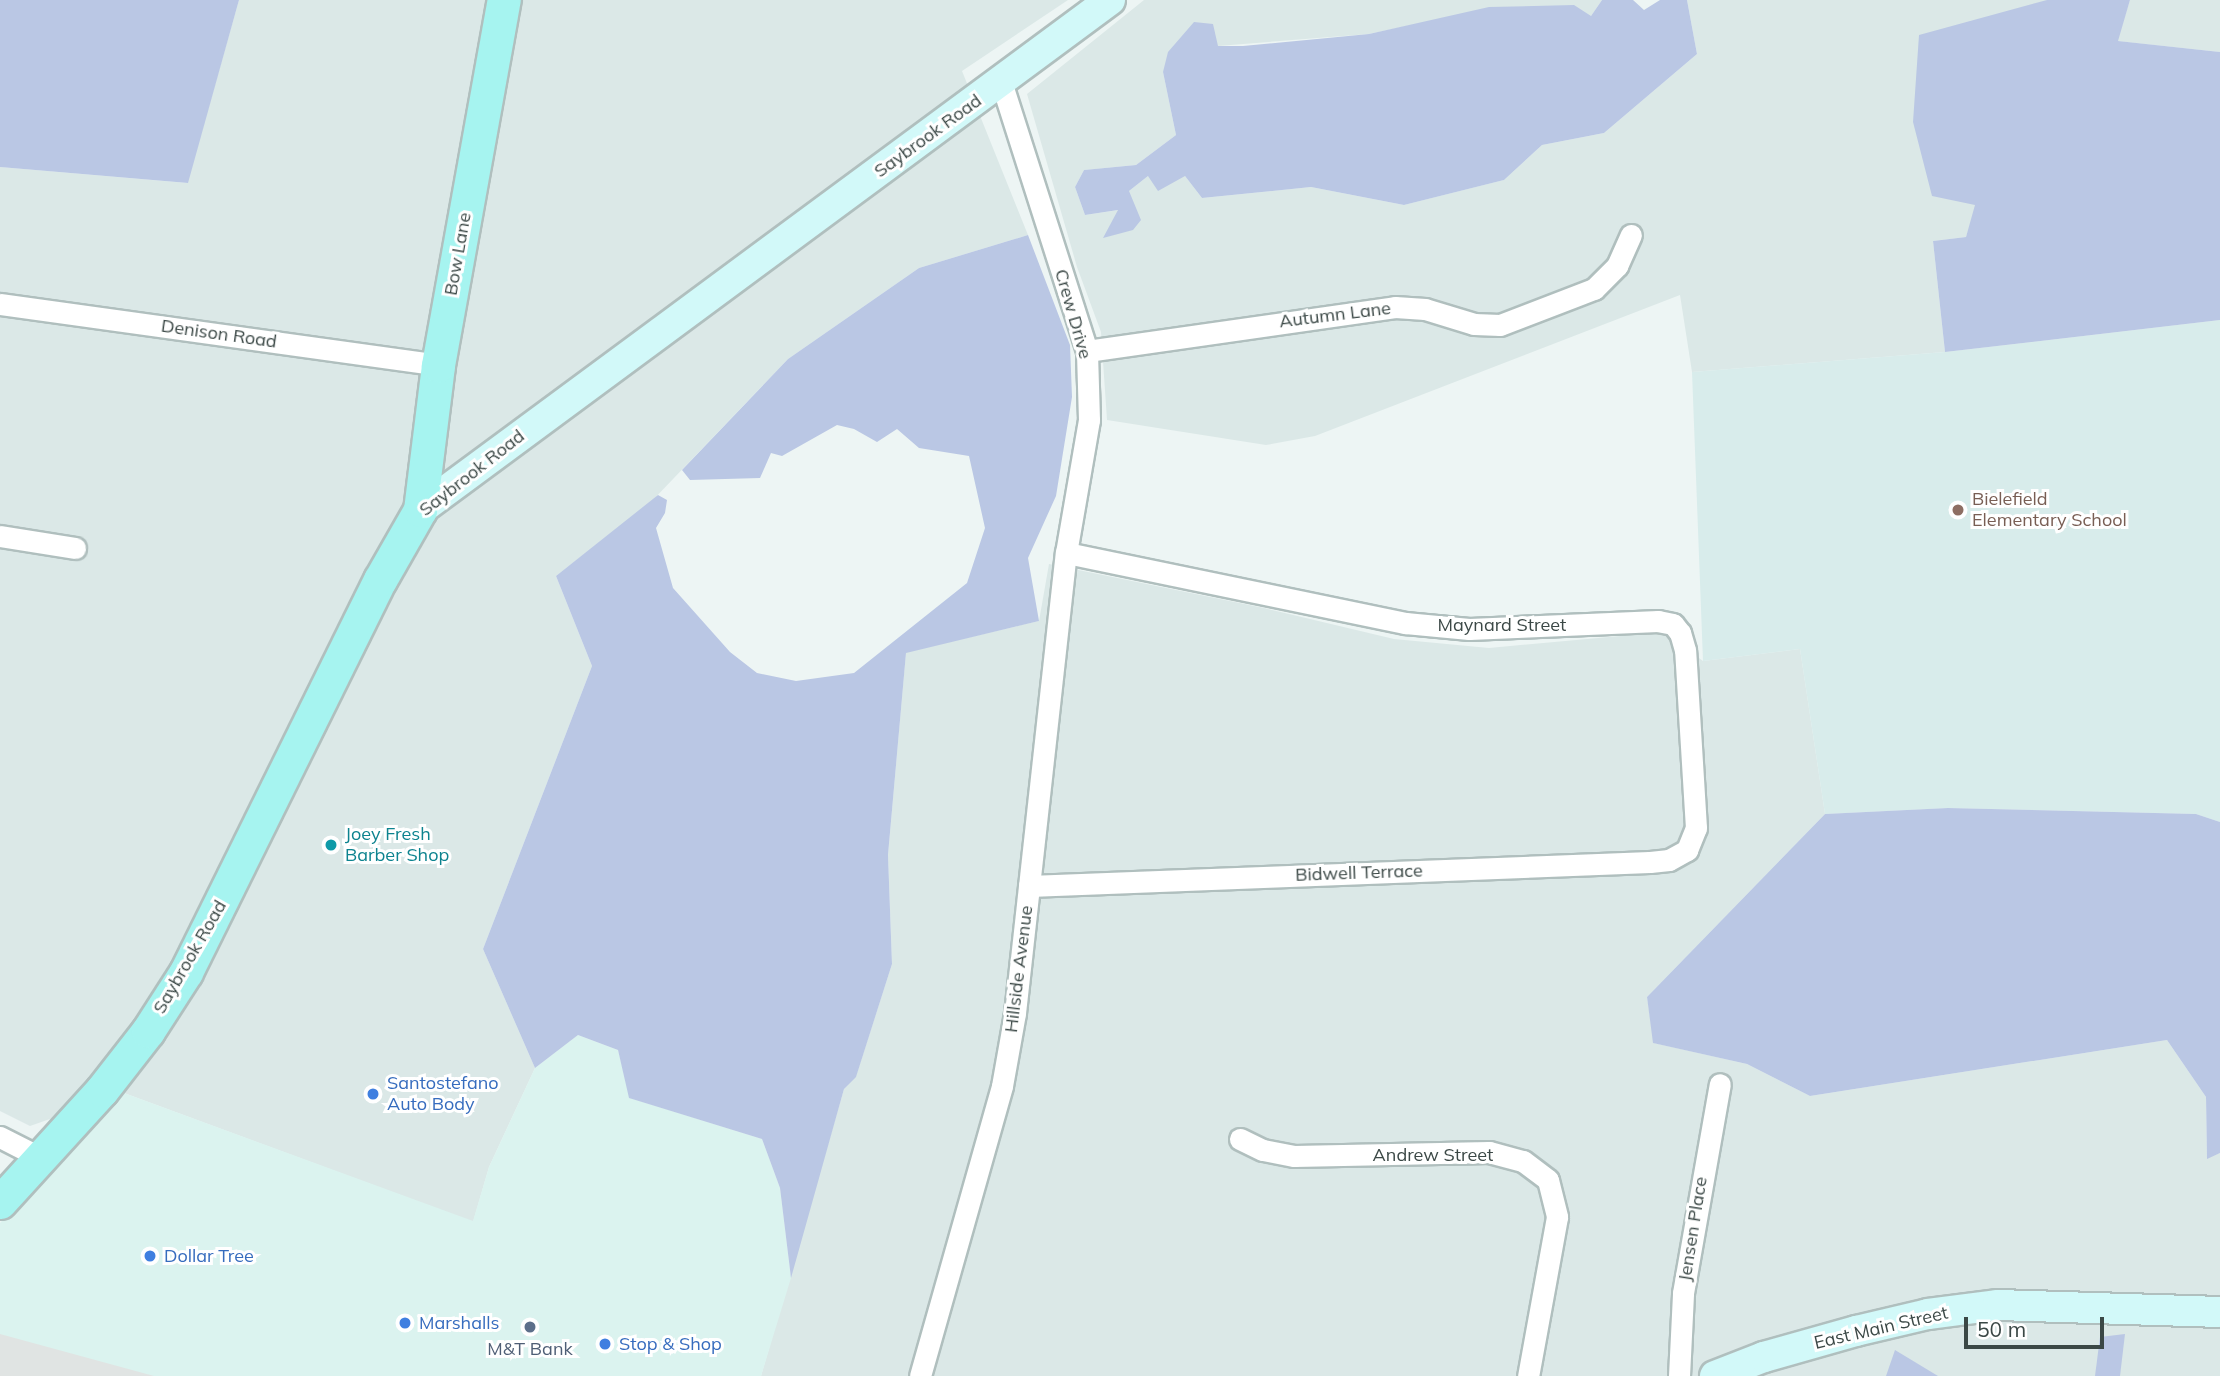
<!DOCTYPE html>
<style>
body{margin:0}
#map{position:relative;width:2220px;height:1376px;overflow:hidden;background:#edf5f4;font-family:Mulish,sans-serif}
div>[style]{position:absolute}
.residential>*{inset:0;background:#dbe8e7}
.commercial>*{inset:0;background:#dbf3ef}
.education>*{inset:0;background:#d8eceb}
.green>*{inset:0;background:#bac7e4}
.parking>*{inset:0;background:#e0e4e3}
.roads{filter:drop-shadow(2px 0 #b0bfbe) drop-shadow(-2px 0 #b0bfbe) drop-shadow(0 2px #b0bfbe) drop-shadow(0 -2px #b0bfbe)}
.street>*{height:21px;margin:-10.5px;padding:0 10.5px;transform-origin:10.5px;border-radius:10.5px;background:#fff}
.secondary>*{height:30px;margin:-15px;padding:0 15px;transform-origin:15px;border-radius:15px;background:#d2f9f9}
.primary>*{height:33px;margin:-16.5px;padding:0 16.5px;transform-origin:16.5px;border-radius:16.5px;background:#a6f4f0}
.dots>*{width:19px;height:19px;translate:-50% -50%;box-sizing:border-box;border:4px solid #fff;border-radius:50%}
span{translate:-50% -50%;white-space:nowrap;text-align:center;line-height:1.15;-webkit-text-stroke:6px #fff;paint-order:stroke}
.street-label{font-size:18px;color:#3b4846}
.education-label{font-size:18px;color:#785e54}
.left{translate:0 -50%;text-align:left}
.culture-label{font-size:18px;color:#0d838f}
.shop-label{font-size:18px;color:#366cbe}
.service-label{font-size:18px;color:#4e5e75}
.scale{position:absolute;left:1964px;top:1317px;width:140px;height:32px;box-sizing:border-box;border:4px solid #3b4846;border-top:0;padding-left:9px;font-size:21px;line-height:24px;white-space:nowrap;color:#3b4846;-webkit-text-stroke:5px #fff;paint-order:stroke}
</style>
<div id="map">
<div class="residential">
<i style="clip-path:polygon(239px 0,1068px 0,962px 71px,1028px 235px,919px 268px,788px 359px,651px 502px,556px 576px,592px 666px,483px 949px,535px 1068px,489px 1167px,473px 1222px,124px 1093px,30px 1126px,0 1111px,0 167px,187px 183px)"></i>
<i style="clip-path:polygon(1144px 0,1602px 0,1591px 16px,1421px 23px,1369px 34px,1218px 46px,1163px 72px,1176px 135px,1136px 165px,1084px 170px,1075px 187px,1085px 215px,1119px 210px,1104px 238px,1129px 191px,1148px 176px,1185px 176px,1202px 198px,1311px 187px,1404px 205px,1504px 180px,1542px 145px,1604px 133px,1697px 54px,1687px 0,2047px 0,1966px 237px,1933px 241px,1945px 352px,1692px 372px,1680px 295px,1315px 436px,1266px 445px,1107px 420px,1101px 332px,1077px 267px,1027px 94px)"></i>
<i style="clip-path:polygon(2130px 0,2220px 0,2220px 52px,2117px 41px)"></i>
<i style="clip-path:polygon(1049px 564px,1264px 608px,1394px 639px,1489px 648px,1664px 632px,1703px 661px,1800px 649px,1825px 814px,1647px 997px,1654px 1043px,1747px 1064px,1810px 1096px,2167px 1040px,2206px 1097px,2207px 1158px,2220px 1153px,2220px 1376px,761px 1376px,844px 1089px,856px 1076px,892px 964px,888px 855px,906px 652px,1039px 621px)"></i>
</div>
<div class="commercial">
<i style="clip-path:polygon(578px 1035px,618px 1050px,630px 1098px,762px 1139px,780px 1188px,791px 1278px,761px 1376px,0 1376px,0 1223px,124px 1093px,473px 1221px,489px 1167px,535px 1068px)"></i>
</div>
<div class="education">
<i style="clip-path:polygon(2220px 320px,2220px 822px,2196px 814px,1948px 808px,1825px 814px,1800px 649px,1703px 661px,1692px 372px,1945px 352px)"></i>
</div>
<div class="green">
<i style="clip-path:polygon(0 0,239px 0,188px 183px,0 167px)"></i>
<i style="clip-path:polygon(1602px 0,1633px 0,1644px 10px,1660px 0,1687px 0,1697px 54px,1604px 133px,1542px 145px,1504px 180px,1404px 205px,1311px 187px,1202px 198px,1185px 176px,1158px 191px,1148px 176px,1129px 191px,1141px 220px,1133px 230px,1103px 238px,1118px 210px,1085px 215px,1075px 187px,1084px 170px,1136px 165px,1176px 135px,1163px 72px,1168px 52px,1194px 22px,1213px 24px,1218px 46px,1243px 46px,1369px 34px,1489px 7px,1574px 5px,1591px 16px)"></i>
<i style="clip-path:polygon(2047px 0,2130px 0,2118px 41px,2220px 52px,2220px 320px,1945px 352px,1933px 241px,1966px 237px,1975px 205px,1932px 196px,1913px 122px,1919px 35px)"></i>
<i style="clip-path:polygon(1028px 235px,1070px 345px,1072px 397px,1056px 496px,1028px 558px,1039px 621px,906px 653px,888px 855px,892px 964px,856px 1077px,844px 1089px,791px 1278px,780px 1188px,762px 1139px,629px 1098px,618px 1050px,578px 1035px,535px 1068px,483px 949px,592px 666px,556px 576px,658px 495px,667px 500px,665px 513px,656px 528px,673px 588px,730px 652px,757px 673px,796px 681px,854px 673px,967px 583px,985px 528px,969px 456px,919px 448px,897px 429px,877px 442px,854px 429px,837px 425px,782px 456px,771px 453px,760px 478px,690px 480px,682px 470px,788px 359px,919px 268px)"></i>
<i style="clip-path:polygon(1948px 808px,2196px 814px,2220px 822px,2220px 1153px,2207px 1159px,2206px 1097px,2167px 1040px,1810px 1096px,1747px 1064px,1653px 1043px,1647px 997px,1825px 814px)"></i>
<i style="clip-path:polygon(2125px 1334px,2120px 1376px,2095px 1376px,2100px 1337px)"></i>
<i style="clip-path:polygon(1895px 1350px,1938px 1376px,1886px 1376px)"></i>
</div>
<div class="parking">
<i style="clip-path:polygon(0 1334px,154px 1376px,0 1376px)"></i>
</div>
<div class="roads">
<div class="street">
<i style="left:0;top:304px;width:442px;rotate:7.9deg"></i>
<i style="left:1087px;top:351px;width:311px;rotate:-8.1deg"></i>
<i style="left:1395px;top:307px;width:30px;rotate:4deg"></i>
<i style="left:1425px;top:309px;width:51px;rotate:17deg"></i>
<i style="left:1474px;top:324px;width:26px;rotate:2deg"></i>
<i style="left:1500px;top:325px;width:101px;rotate:-21deg"></i>
<i style="left:1594px;top:289px;width:33px;rotate:-45deg"></i>
<i style="left:1617px;top:266px;width:34px;rotate:-66deg"></i>
<i style="left:0;top:536px;width:76px;rotate:9.1deg"></i>
<i style="left:1029px;top:886px;width:621px;rotate:-2.21deg"></i>
<i style="left:1650px;top:862px;width:19px;rotate:-6deg"></i>
<i style="left:1669px;top:860px;width:21px;rotate:-29deg"></i>
<i style="left:1687px;top:850px;width:24px;rotate:-68deg"></i>
<i style="left:1696px;top:828px;width:178px;rotate:-93.5deg"></i>
<i style="left:1685px;top:650px;width:18px;rotate:-106deg"></i>
<i style="left:1680px;top:633px;width:11px;rotate:-128deg"></i>
<i style="left:1673px;top:624px;width:15px;rotate:-169deg"></i>
<i style="left:1658px;top:621px;width:189px;rotate:177.6deg"></i>
<i style="left:1469px;top:629px;width:64px;rotate:-174.6deg"></i>
<i style="left:1405px;top:623px;width:346px;rotate:-168.3deg"></i>
<i style="left:0;top:1137px;width:46px;rotate:27.1deg"></i>
<i style="left:1240px;top:1139px;width:25px;rotate:26deg"></i>
<i style="left:1263px;top:1150px;width:32px;rotate:11deg"></i>
<i style="left:1294px;top:1156px;width:195px;rotate:-1.2deg"></i>
<i style="left:1489px;top:1152px;width:35px;rotate:15deg"></i>
<i style="left:1523px;top:1161px;width:31px;rotate:37deg"></i>
<i style="left:1548px;top:1180px;width:38px;rotate:76deg"></i>
<i style="left:1557px;top:1217px;width:162px;rotate:100.3deg"></i>
<i style="left:920px;top:1376px;width:301px;rotate:-74.2deg"></i>
<i style="left:1002px;top:1086px;width:74px;rotate:-79.9deg"></i>
<i style="left:1015px;top:1013px;width:463px;rotate:-83.7deg"></i>
<i style="left:1066px;top:553px;width:135px;rotate:-80.2deg"></i>
<i style="left:1089px;top:420px;width:69px;rotate:-91.7deg"></i>
<i style="left:1087px;top:351px;width:282px;rotate:-107.7deg"></i>
<i style="left:1679px;top:1376px;width:83px;rotate:-87.2deg"></i>
<i style="left:1683px;top:1293px;width:212px;rotate:-80deg"></i>
</div>
<div class="secondary">
<i style="left:420px;top:510px;width:858px;rotate:-36.47deg"></i>
<i style="left:1715px;top:1376px;width:53px;rotate:-21.2deg"></i>
<i style="left:1764px;top:1357px;width:96px;rotate:-15.8deg"></i>
<i style="left:1856px;top:1331px;width:74px;rotate:-13.3deg"></i>
<i style="left:1928px;top:1314px;width:71px;rotate:-7.3deg"></i>
<i style="left:1998px;top:1305px;width:222px;rotate:1.8deg"></i>
</div>
<div class="primary">
<i style="left:0;top:1202px;width:151px;rotate:-47.7deg"></i>
<i style="left:102px;top:1090px;width:75px;rotate:-52.1deg"></i>
<i style="left:148px;top:1031px;width:70px;rotate:-57.2deg"></i>
<i style="left:186px;top:972px;width:437px;rotate:-63.7deg"></i>
<i style="left:380px;top:580px;width:81px;rotate:-60.3deg"></i>
<i style="left:420px;top:510px;width:146px;rotate:-82.9deg"></i>
<i style="left:438px;top:365px;width:371px;rotate:-79.8deg"></i>
</div>
</div>
<div class="dots">
<i style="left:1958px;top:510px;background:#8d6e63"></i>
<i style="left:331px;top:845px;background:#0f9aa8"></i>
<i style="left:373px;top:1094px;background:#3f7fe0"></i>
<i style="left:150px;top:1256px;background:#3f7fe0"></i>
<i style="left:405px;top:1323px;background:#3f7fe0"></i>
<i style="left:530px;top:1327px;background:#5c6f8a"></i>
<i style="left:605px;top:1344px;background:#3f7fe0"></i>
</div>
<div class="street-label">
<span style="left:928px;top:136px;rotate:-36deg">Saybrook Road</span>
<span style="left:458px;top:254px;rotate:-80deg">Bow Lane</span>
<span style="left:1073px;top:314px;rotate:74deg">Crew Drive</span>
<span style="left:1335px;top:315px;rotate:-7deg">Autumn Lane</span>
<span style="left:219px;top:334px;rotate:8deg">Denison Road</span>
<span style="left:472px;top:473px;rotate:-38deg">Saybrook Road</span>
<span style="left:1502px;top:625px">Maynard Street</span>
<span style="left:1359px;top:873px;rotate:-2deg">Bidwell Terrace</span>
<span style="left:190px;top:957px;rotate:-60deg">Saybrook Road</span>
<span style="left:1019px;top:969px;rotate:-83deg">Hillside Avenue</span>
<span style="left:1433px;top:1155px">Andrew Street</span>
<span style="left:1693px;top:1229px;rotate:-81deg">Jensen Place</span>
<span style="left:1881px;top:1328px;rotate:-13deg">East Main Street</span>
</div>
<div class="education-label">
<span class="left" style="left:1972px;top:510px">Bielefield<br>Elementary School</span>
</div>
<div class="culture-label">
<span class="left" style="left:345px;top:845px">Joey Fresh<br>Barber Shop</span>
</div>
<div class="shop-label">
<span class="left" style="left:387px;top:1094px">Santostefano<br>Auto Body</span>
<span class="left" style="left:164px;top:1256px">Dollar Tree</span>
<span class="left" style="left:419px;top:1323px">Marshalls</span>
<span class="left" style="left:619px;top:1344px">Stop &amp; Shop</span>
</div>
<div class="service-label">
<span style="left:530px;top:1349px">M&amp;T Bank</span>
</div>
<div class="scale">50 m</div>
</div>
